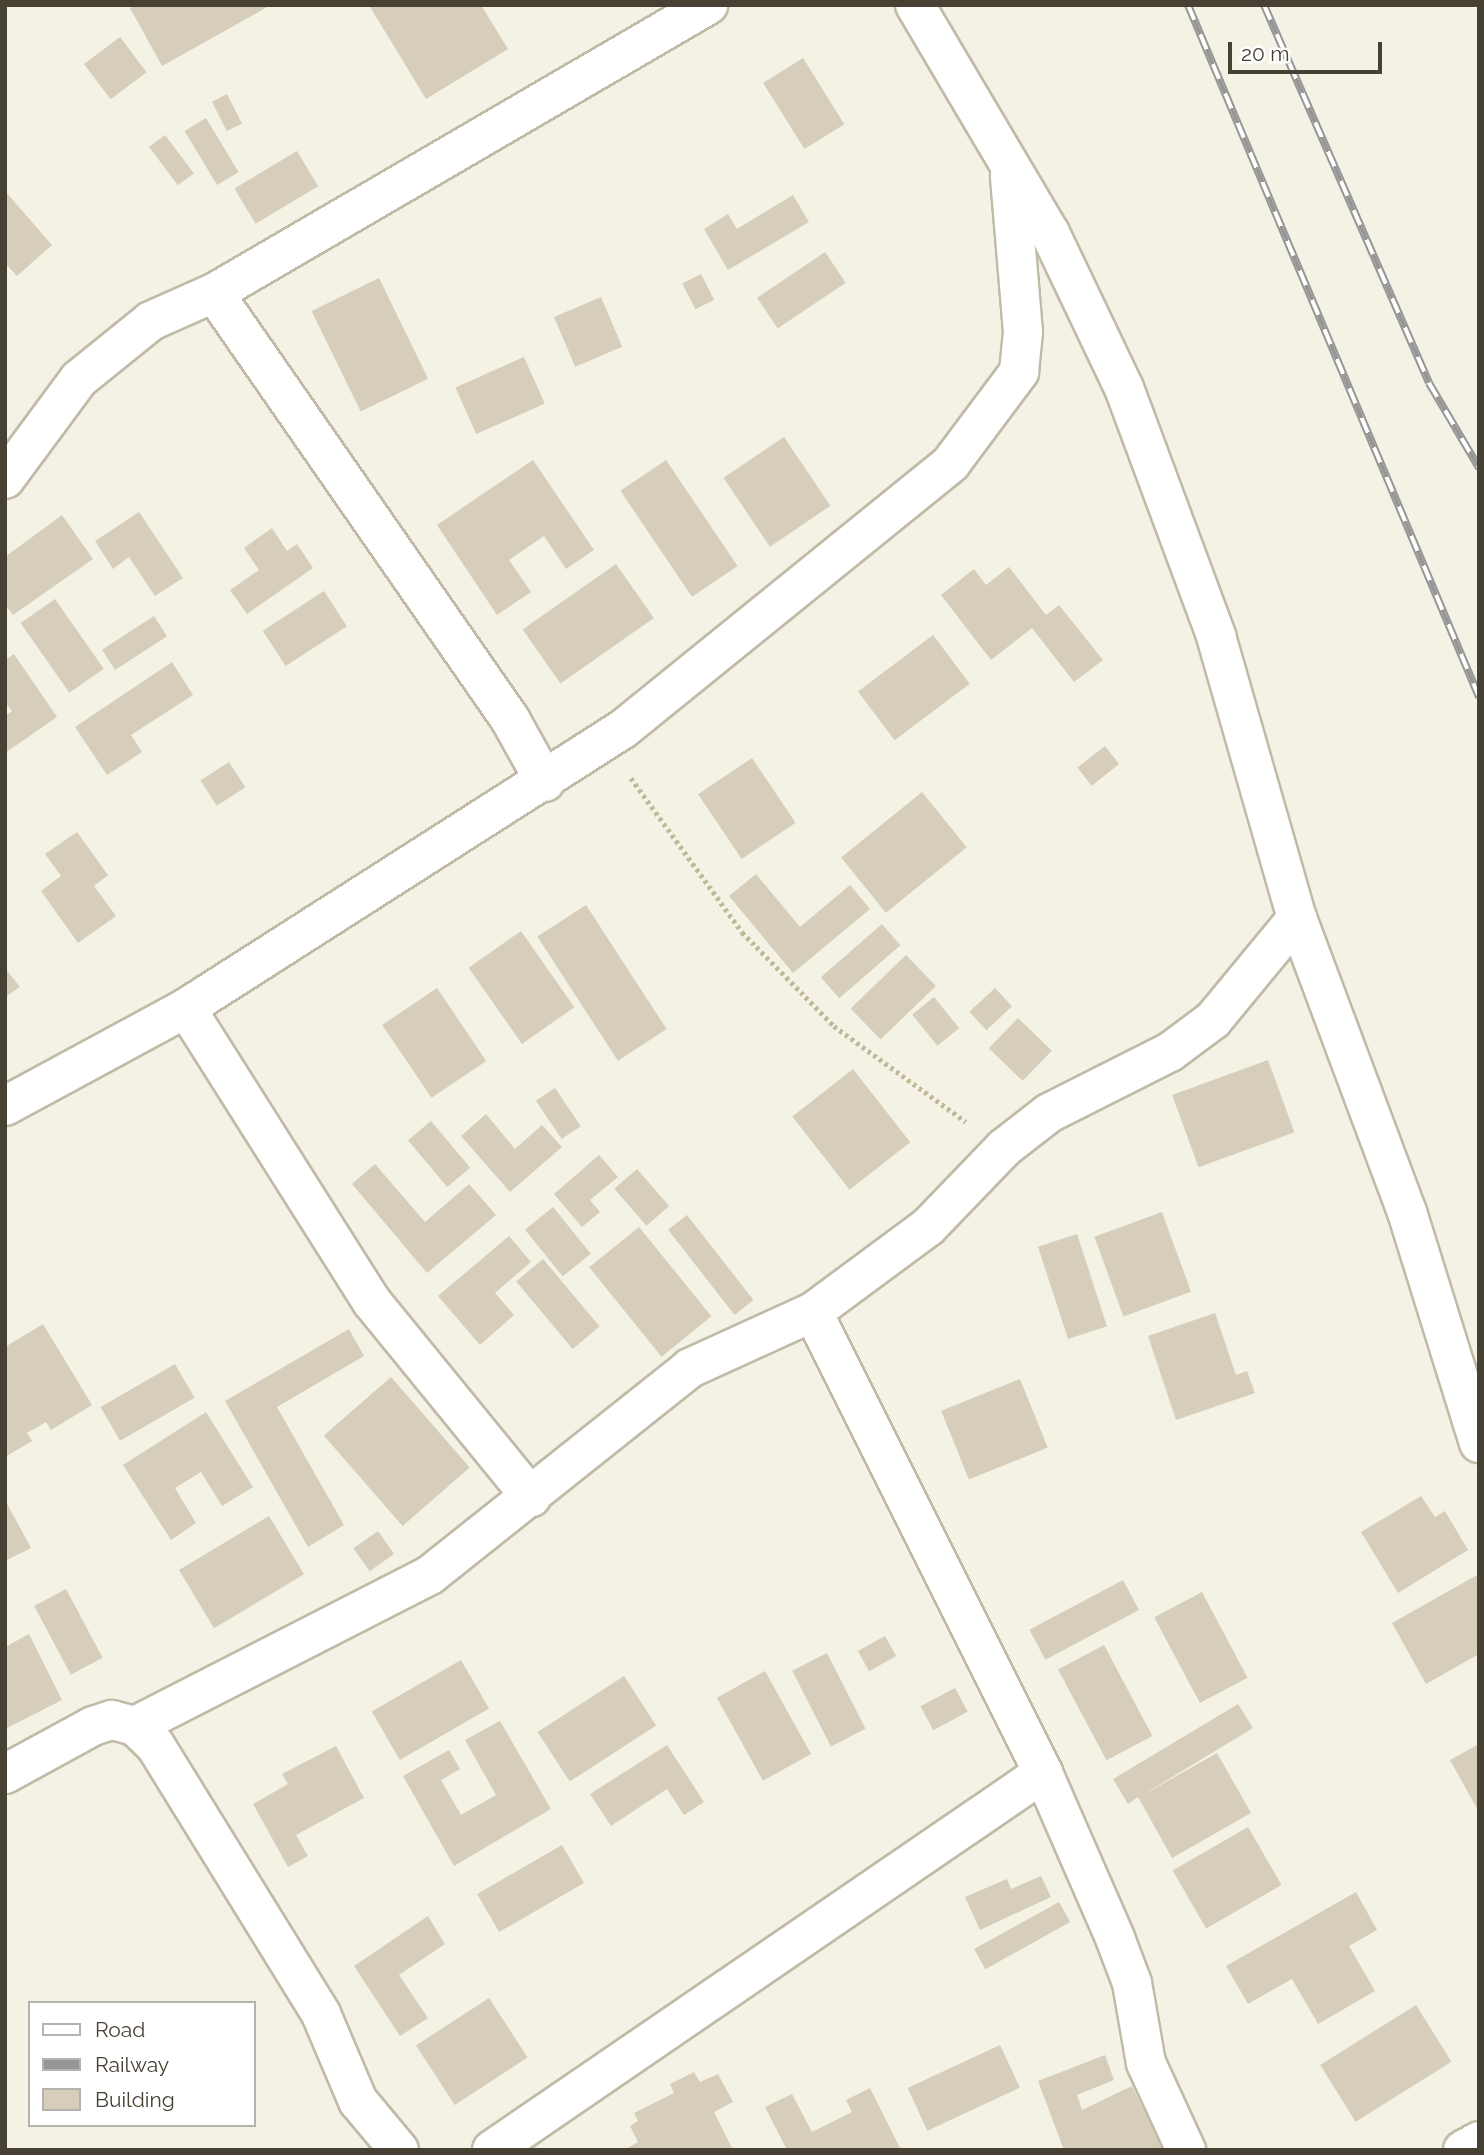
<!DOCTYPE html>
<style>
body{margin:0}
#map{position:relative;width:1484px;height:2155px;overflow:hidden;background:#f4f1e5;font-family:Raleway,sans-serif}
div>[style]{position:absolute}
.building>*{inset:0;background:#d6ceba;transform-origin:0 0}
.path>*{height:4.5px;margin-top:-2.25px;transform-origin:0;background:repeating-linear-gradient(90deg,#c2b898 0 3.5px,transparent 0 7px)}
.roads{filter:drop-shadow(2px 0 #c0baa7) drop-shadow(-2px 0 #c0baa7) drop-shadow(0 2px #c0baa7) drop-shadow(0 -2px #c0baa7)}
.minor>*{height:38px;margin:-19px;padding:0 19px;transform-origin:19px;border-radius:19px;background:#fff}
.rail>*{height:8px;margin-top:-4px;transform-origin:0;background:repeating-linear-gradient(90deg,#fff 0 16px,#969696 0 32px);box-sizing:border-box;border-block:2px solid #969696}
span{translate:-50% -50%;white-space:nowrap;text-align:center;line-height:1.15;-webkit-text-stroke:7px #fff;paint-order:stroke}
.frame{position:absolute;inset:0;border:7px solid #474134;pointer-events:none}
.legend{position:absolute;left:28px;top:2001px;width:228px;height:126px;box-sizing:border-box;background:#fff;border:2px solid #b5b3ae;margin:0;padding:9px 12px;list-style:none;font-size:21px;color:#474134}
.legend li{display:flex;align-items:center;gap:14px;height:35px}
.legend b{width:35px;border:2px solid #b5b3ae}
.scale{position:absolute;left:1228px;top:42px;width:154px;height:32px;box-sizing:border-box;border:4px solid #474134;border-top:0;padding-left:9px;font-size:21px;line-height:24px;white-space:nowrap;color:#474134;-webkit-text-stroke:5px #fff;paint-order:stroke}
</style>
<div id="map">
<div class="building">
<i style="clip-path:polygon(136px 5px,271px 5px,162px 66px,130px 8px)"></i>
<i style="clip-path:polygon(369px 5px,481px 5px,508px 49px,426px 99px)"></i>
<i style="left:120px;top:37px;width:44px;height:45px;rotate:53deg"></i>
<i style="left:803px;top:58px;width:78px;height:47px;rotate:58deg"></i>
<i style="left:227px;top:94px;width:33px;height:17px;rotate:63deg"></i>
<i style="left:206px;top:118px;width:63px;height:25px;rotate:59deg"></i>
<i style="left:165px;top:135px;width:48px;height:20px;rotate:53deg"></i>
<i style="left:297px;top:151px;width:41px;height:73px;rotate:59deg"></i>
<i style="clip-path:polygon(5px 191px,52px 245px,17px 276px,5px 263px)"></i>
<i style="clip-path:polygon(793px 195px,809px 222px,728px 270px,704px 229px,728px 214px,737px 229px)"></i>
<i style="left:825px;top:252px;width:37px;height:82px;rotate:56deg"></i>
<i style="left:701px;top:274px;width:29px;height:21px;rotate:63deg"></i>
<i style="left:379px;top:278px;width:112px;height:75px;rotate:64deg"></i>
<i style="left:601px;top:297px;width:54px;height:51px;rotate:67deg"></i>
<i style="left:524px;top:357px;width:51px;height:75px;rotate:66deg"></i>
<i style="left:784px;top:437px;width:83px;height:73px;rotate:56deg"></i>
<i style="clip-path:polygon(533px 460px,594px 550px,566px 569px,544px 536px,509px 560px,531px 592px,497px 615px,437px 525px)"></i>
<i style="left:666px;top:460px;width:128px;height:55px;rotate:56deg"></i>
<i style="clip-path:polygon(139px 512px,183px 578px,155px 596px,129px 557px,113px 569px,95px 541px)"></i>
<i style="clip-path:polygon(62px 515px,93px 559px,13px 615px,5px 604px,5px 557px)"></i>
<i style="clip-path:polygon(272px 528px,287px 551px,297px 544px,313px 568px,247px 614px,230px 590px,259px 570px,244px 548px)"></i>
<i style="left:616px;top:564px;width:66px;height:114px;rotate:55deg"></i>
<i style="clip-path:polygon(1009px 567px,1046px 615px,1059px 605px,1103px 660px,1074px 682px,1032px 628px,991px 660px,941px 595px,974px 569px,986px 585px)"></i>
<i style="left:324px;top:591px;width:42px;height:73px;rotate:57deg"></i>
<i style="left:55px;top:599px;width:85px;height:42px;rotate:55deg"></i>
<i style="left:154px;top:616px;width:24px;height:62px;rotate:57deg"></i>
<i style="left:933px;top:635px;width:61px;height:94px;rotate:53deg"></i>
<i style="clip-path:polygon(14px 654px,57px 717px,5px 753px,5px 716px,12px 711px,5px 702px,5px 660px)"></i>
<i style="clip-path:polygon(172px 662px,193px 695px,131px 735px,142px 752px,107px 775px,75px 727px)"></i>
<i style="left:1105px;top:746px;width:23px;height:35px;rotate:52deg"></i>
<i style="left:752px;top:758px;width:78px;height:65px;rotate:56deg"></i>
<i style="left:229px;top:762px;width:30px;height:34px;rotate:57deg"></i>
<i style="left:922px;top:792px;width:71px;height:104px;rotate:51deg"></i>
<i style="clip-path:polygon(77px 832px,108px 875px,94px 886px,116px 916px,78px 943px,41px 891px,61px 876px,45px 854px)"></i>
<i style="clip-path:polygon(756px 874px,800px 927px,850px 885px,870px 909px,793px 973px,729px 896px)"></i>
<i style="left:586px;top:905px;width:148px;height:58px;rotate:57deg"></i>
<i style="left:882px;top:924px;width:28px;height:81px;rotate:49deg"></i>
<i style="left:521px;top:931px;width:93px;height:64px;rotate:55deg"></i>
<i style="left:906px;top:955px;width:43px;height:77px;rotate:46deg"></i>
<i style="clip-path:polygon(5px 968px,20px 987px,5px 997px)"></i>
<i style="left:437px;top:988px;width:88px;height:66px;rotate:56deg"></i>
<i style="left:995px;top:988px;width:25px;height:35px;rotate:47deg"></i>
<i style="left:934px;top:997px;width:40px;height:28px;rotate:51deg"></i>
<i style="left:1018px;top:1018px;width:47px;height:42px;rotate:44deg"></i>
<i style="left:1268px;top:1060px;width:77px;height:102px;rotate:70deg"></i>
<i style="left:853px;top:1069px;width:93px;height:77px;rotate:52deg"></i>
<i style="left:555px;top:1088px;width:46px;height:23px;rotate:56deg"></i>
<i style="clip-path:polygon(486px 1114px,515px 1149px,542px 1125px,562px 1147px,510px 1192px,461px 1136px)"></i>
<i style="left:431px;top:1121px;width:61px;height:30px;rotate:50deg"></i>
<i style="clip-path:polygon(599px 1155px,618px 1177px,590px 1200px,600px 1212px,582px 1227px,554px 1194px)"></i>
<i style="clip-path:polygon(375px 1164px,425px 1222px,469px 1184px,496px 1215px,427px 1273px,352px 1184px)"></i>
<i style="left:637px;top:1169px;width:49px;height:30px;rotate:49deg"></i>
<i style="left:553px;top:1207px;width:60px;height:36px;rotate:51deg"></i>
<i style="left:1162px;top:1212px;width:85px;height:72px;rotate:70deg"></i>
<i style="left:687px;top:1215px;width:108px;height:24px;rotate:52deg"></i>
<i style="left:639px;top:1227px;width:115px;height:64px;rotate:51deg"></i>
<i style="left:1077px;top:1234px;width:97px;height:41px;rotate:72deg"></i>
<i style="clip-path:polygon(509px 1236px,531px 1262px,495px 1293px,514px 1315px,480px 1345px,438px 1296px)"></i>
<i style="left:543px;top:1259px;width:88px;height:35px;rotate:50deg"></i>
<i style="clip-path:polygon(1215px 1313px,1236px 1375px,1247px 1371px,1255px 1393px,1176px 1420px,1148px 1336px)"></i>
<i style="clip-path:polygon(43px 1324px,92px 1405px,51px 1430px,46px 1422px,27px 1433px,32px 1441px,5px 1457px,5px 1347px)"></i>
<i style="clip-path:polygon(349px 1329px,364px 1356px,277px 1407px,344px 1525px,308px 1547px,225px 1401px)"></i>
<i style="left:175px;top:1364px;width:39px;height:86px;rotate:60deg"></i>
<i style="left:391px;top:1377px;width:120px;height:89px;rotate:49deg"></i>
<i style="left:1020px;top:1379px;width:74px;height:85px;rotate:68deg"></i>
<i style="clip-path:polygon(206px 1412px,253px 1487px,222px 1506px,201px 1472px,175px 1488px,196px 1523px,171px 1540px,123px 1465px)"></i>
<i style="clip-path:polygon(1421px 1496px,1435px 1517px,1445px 1511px,1468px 1550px,1398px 1593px,1361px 1532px)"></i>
<i style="clip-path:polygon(5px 1500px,31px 1548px,5px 1561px)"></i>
<i style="left:269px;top:1516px;width:68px;height:105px;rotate:59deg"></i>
<i style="left:378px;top:1531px;width:28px;height:30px;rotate:55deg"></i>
<i style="clip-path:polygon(1479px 1574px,1479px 1654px,1426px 1684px,1392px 1623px)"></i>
<i style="left:1123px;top:1580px;width:34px;height:106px;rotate:62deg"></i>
<i style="left:66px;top:1589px;width:78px;height:36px;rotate:62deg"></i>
<i style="left:1202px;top:1592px;width:97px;height:54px;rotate:62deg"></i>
<i style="clip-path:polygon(29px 1634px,62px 1700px,5px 1729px,5px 1647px)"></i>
<i style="left:885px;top:1636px;width:23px;height:31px;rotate:61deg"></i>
<i style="left:1104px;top:1645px;width:103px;height:52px;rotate:62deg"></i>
<i style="left:827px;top:1653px;width:85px;height:39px;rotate:63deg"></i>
<i style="left:461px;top:1660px;width:56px;height:103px;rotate:60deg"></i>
<i style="left:765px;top:1671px;width:95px;height:55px;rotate:61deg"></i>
<i style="left:624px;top:1676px;width:59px;height:103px;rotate:57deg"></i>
<i style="left:955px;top:1688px;width:27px;height:39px;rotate:62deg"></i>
<i style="clip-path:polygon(1238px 1704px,1253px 1728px,1141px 1796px,1217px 1753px,1251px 1813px,1172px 1858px,1138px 1797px,1128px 1804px,1113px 1779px)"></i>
<i style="clip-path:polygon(500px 1721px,551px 1809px,454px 1866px,403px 1776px,449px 1750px,460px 1769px,441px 1780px,461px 1815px,496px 1795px,465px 1740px)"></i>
<i style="clip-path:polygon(1479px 1744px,1479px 1812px,1450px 1760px)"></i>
<i style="clip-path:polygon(667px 1745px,704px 1802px,684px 1815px,667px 1789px,611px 1826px,590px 1794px)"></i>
<i style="clip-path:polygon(336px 1746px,364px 1798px,296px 1835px,308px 1856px,288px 1867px,253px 1804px,288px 1784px,282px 1774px)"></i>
<i style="left:1248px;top:1827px;width:67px;height:87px;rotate:60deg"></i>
<i style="left:562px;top:1845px;width:44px;height:98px;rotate:60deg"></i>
<i style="clip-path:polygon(1041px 1876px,1051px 1897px,980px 1930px,965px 1897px,1007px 1879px,1011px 1889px)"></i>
<i style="clip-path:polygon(1356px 1892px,1377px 1930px,1349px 1946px,1375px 1991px,1318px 2024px,1292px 1979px,1248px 2004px,1226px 1966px)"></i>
<i style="left:1059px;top:1902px;width:23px;height:97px;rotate:61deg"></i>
<i style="clip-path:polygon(428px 1916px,445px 1944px,399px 1975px,428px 2018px,400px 2036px,354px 1966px)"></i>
<i style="left:489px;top:1998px;width:71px;height:87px;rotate:57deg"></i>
<i style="left:1416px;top:2005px;width:67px;height:113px;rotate:58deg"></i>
<i style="left:1000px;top:2045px;width:47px;height:102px;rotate:65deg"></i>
<i style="clip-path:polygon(1105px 2055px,1114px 2080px,1077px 2095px,1082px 2110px,1132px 2086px,1163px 2150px,1064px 2150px,1038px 2081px)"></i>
<i style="clip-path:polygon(694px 2072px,700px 2082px,718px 2074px,733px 2102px,714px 2112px,733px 2150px,624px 2150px,638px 2142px,630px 2126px,638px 2121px,634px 2113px,674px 2093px,670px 2084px)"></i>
<i style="clip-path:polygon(870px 2088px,901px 2150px,787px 2150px,765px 2107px,792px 2094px,812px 2132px,852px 2112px,846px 2100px)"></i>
</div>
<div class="path">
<i style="left:631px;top:778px;width:190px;rotate:54.2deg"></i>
<i style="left:742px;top:932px;width:132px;rotate:45.6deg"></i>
<i style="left:834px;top:1026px;width:163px;rotate:36deg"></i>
</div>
<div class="roads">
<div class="minor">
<i style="left:915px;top:5px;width:265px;rotate:59.4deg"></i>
<i style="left:1050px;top:233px;width:172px;rotate:64.5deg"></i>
<i style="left:1124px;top:388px;width:265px;rotate:69.6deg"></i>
<i style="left:1216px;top:636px;width:293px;rotate:74deg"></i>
<i style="left:1297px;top:918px;width:314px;rotate:69.5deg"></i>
<i style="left:1407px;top:1212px;width:242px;rotate:72.7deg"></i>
<i style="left:214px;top:293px;width:519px;rotate:55.21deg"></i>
<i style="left:510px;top:719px;width:72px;rotate:60.9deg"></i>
<i style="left:5px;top:479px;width:124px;rotate:-53.5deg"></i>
<i style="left:79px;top:379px;width:92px;rotate:-38.9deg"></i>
<i style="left:151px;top:321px;width:69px;rotate:-24deg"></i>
<i style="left:214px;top:293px;width:572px;rotate:-30.24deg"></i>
<i style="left:186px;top:1008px;width:348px;rotate:57.7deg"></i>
<i style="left:372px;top:1302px;width:252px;rotate:50.8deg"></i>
<i style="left:5px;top:1106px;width:206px;rotate:-28.4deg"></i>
<i style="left:186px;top:1008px;width:518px;rotate:-32.56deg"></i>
<i style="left:623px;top:729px;width:422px;rotate:-39deg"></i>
<i style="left:951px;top:463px;width:114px;rotate:-53.2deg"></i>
<i style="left:1019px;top:372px;width:40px;rotate:-84.3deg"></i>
<i style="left:1023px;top:332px;width:157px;rotate:-94.8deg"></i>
<i style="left:813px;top:1312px;width:515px;rotate:63.48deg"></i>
<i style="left:1043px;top:1773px;width:180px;rotate:66.4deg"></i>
<i style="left:1115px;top:1938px;width:48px;rotate:69.3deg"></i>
<i style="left:1132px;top:1983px;width:81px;rotate:80.1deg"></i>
<i style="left:1146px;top:2063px;width:96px;rotate:65.3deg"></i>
<i style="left:135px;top:1726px;width:331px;rotate:-27.1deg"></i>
<i style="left:430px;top:1575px;width:332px;rotate:-38.5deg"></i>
<i style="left:690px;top:1368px;width:135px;rotate:-24.5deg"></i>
<i style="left:813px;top:1312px;width:143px;rotate:-36.5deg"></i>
<i style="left:928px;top:1227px;width:110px;rotate:-46.1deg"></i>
<i style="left:1004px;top:1148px;width:57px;rotate:-37.9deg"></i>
<i style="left:1049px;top:1113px;width:136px;rotate:-26.8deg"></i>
<i style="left:1170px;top:1052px;width:54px;rotate:-36.7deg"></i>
<i style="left:1213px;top:1020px;width:132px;rotate:-50.5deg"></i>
<i style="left:5px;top:1774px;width:100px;rotate:-28.6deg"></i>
<i style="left:93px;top:1726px;width:20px;rotate:-18deg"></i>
<i style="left:112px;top:1720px;width:24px;rotate:15deg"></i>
<i style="left:135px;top:1726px;width:28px;rotate:44deg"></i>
<i style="left:155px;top:1745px;width:316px;rotate:58.3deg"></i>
<i style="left:321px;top:2014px;width:95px;rotate:67deg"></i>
<i style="left:358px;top:2101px;width:64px;rotate:50.1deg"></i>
<i style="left:492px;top:2150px;width:668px;rotate:-34.38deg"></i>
<i style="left:1463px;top:2150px;width:18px;rotate:-29deg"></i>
</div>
</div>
<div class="rail">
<i style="left:1188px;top:5px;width:751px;rotate:67.19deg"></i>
<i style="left:1264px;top:5px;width:412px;rotate:66.4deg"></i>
<i style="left:1429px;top:383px;width:99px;rotate:59.5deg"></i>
</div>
<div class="frame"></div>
<ul class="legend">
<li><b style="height:9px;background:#fff"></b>Road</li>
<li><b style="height:9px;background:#969696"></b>Railway</li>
<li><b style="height:19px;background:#d6ceba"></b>Building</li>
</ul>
<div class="scale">20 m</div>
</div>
